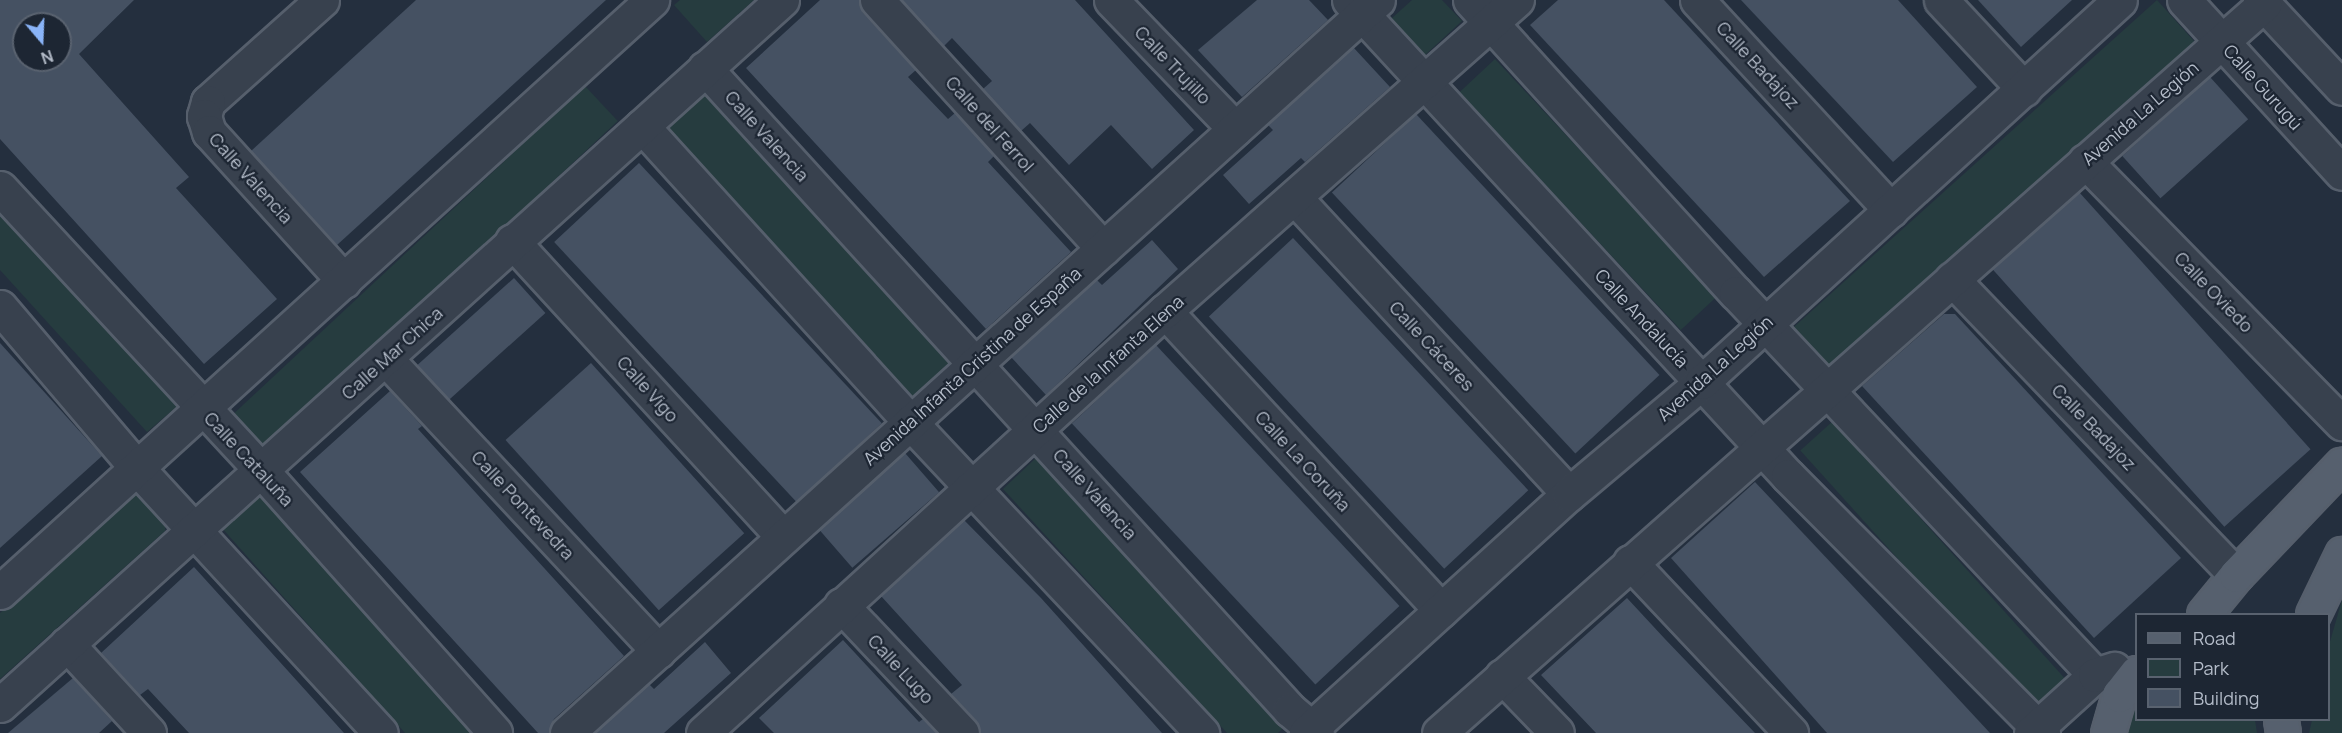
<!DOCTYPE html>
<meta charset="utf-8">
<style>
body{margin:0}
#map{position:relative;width:2342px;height:733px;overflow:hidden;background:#242f3e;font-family:Manrope,sans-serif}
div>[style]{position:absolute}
.green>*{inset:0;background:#263c3f;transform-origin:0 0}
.building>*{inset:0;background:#455162;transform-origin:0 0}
.roads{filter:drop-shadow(2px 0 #565f6c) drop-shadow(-2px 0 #565f6c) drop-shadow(0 2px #565f6c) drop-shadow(0 -2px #565f6c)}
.minor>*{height:33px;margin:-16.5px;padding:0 16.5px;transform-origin:16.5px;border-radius:16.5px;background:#38414e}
.major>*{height:33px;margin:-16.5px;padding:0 16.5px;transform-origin:16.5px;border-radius:16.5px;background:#56606e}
span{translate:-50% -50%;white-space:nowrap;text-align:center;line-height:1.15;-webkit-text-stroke:4.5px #1d2633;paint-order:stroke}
.street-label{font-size:18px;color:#b4bcc9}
.legend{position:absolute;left:2135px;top:613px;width:195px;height:108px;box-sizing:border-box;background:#1d2633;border:2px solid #59626f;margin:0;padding:8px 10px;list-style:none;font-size:18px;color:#b4bcc9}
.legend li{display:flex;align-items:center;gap:12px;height:30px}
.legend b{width:30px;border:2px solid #59626f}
.north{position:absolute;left:12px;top:12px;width:60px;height:60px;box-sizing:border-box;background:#1d2633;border:2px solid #59626f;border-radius:50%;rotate:161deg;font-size:16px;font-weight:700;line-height:24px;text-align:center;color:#b4bcc9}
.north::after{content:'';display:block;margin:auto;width:21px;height:27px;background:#8ab4f8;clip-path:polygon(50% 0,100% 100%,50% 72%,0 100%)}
</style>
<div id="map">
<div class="green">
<i style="clip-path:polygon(680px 0,754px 0,707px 42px,674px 5px)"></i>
<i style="clip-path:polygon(1412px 0,1442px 0,1462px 21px,1425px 55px,1391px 19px)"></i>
<i style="left:2157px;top:0;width:59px;height:498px;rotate:48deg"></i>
<i style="left:1495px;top:59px;width:325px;height:49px;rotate:47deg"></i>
<i style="left:585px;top:86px;width:48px;height:483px;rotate:47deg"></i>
<i style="left:704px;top:90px;width:369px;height:52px;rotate:48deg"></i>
<i style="clip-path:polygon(0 203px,181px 403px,147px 432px,0 270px)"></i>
<i style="left:1833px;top:421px;width:354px;height:44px;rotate:48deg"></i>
<i style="clip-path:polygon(1038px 456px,1287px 724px,1278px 733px,1227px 733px,1003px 489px)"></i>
<i style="clip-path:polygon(133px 493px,138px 493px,166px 522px,165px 531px,0 679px,0 613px)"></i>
<i style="clip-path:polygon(257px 493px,477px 733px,405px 733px,221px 527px)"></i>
<i style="clip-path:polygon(2342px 600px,2342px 733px,2309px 733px,2312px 720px,2328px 720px,2329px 645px)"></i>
<i style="clip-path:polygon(2136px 688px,2136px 720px,2255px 720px,2257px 733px,2117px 733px)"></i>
</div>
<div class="building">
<i style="clip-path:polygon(evenodd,0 0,134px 0,79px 54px,189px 177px,176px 188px,277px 299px,204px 364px,0 139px,0 0,24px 24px,60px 24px,60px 60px,24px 60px,24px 24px)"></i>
<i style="clip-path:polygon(416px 0,606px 0,337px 245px,251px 151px)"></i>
<i style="clip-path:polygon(820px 0,859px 0,863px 13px,916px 70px,908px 77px,948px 119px,955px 113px,994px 156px,988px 162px,1071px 252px,986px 329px,746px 68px)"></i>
<i style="clip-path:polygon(902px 0,1075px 0,1194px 130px,1152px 169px,1111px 125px,1069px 165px,1030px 123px,1021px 131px,983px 89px,992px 81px,952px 38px,944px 46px)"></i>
<i style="clip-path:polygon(1257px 0,1309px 0,1328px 20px,1242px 97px,1198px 50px)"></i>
<i style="clip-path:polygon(1558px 0,1664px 0,1850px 201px,1764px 277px,1530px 25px)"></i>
<i style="clip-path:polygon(1741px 0,1898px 0,1977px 87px,1893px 162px)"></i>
<i style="clip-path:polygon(1978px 0,2072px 0,2021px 47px)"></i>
<i style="clip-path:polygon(1353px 47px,1390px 87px,1305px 162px,1301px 158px,1249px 204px,1223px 175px,1273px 130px,1268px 125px)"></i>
<i style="left:2210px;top:77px;width:57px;height:118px;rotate:48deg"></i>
<i style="left:1416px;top:114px;width:357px;height:115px;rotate:47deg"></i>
<i style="left:639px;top:163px;width:356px;height:116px;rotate:47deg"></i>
<i style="left:2079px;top:192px;width:346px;height:116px;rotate:48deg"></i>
<i style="left:1293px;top:238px;width:345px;height:115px;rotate:47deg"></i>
<i style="clip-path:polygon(1152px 240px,1178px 269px,1046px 395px,1011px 357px,1097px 280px,1102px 285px)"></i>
<i style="left:514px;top:278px;width:47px;height:130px;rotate:48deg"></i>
<i style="clip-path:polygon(1944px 314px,1955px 314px,2181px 558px,2094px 638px,1862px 386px)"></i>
<i style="clip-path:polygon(0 343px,102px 456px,0 548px)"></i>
<i style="left:1156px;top:345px;width:357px;height:115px;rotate:47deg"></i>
<i style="left:591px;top:363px;width:229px;height:115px;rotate:48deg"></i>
<i style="clip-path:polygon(390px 391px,422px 426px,418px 429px,624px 656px,554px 719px,549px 733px,538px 733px,300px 472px)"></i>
<i style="left:905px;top:453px;width:52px;height:115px;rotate:49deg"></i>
<i style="clip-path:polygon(1755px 482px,1913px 650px,1990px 733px,1827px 733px,1671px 558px)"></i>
<i style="clip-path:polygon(964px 520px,1041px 598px,1162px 733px,980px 733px,976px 720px,951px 694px,962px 685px,881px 596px)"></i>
<i style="clip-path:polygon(194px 567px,233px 610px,344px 733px,189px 733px,148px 689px,140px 695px,101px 653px)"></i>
<i style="clip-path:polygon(1627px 598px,1665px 639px,1755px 733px,1596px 733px,1541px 675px)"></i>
<i style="clip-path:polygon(843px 640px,919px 722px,923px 719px,936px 733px,774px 733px,759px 718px)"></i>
<i style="clip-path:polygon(705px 642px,731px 673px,664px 733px,595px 733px,649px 684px,654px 689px)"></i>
<i style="clip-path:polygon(73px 678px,112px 721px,99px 733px,8px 733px)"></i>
</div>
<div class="roads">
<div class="minor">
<i style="left:322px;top:0;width:153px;rotate:138.2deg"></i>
<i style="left:208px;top:102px;width:15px;rotate:106deg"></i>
<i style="left:204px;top:116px;width:17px;rotate:73deg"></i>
<i style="left:209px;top:132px;width:201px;rotate:47.8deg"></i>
<i style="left:877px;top:0;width:336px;rotate:47.7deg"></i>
<i style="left:1111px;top:0;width:179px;rotate:46.1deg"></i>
<i style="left:1349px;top:0;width:648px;rotate:47.32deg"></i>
<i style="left:1788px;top:476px;width:362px;rotate:45.2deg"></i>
<i style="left:1470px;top:0;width:396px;rotate:47.8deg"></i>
<i style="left:1736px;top:293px;width:524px;rotate:46.78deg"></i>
<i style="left:1697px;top:0;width:286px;rotate:47.3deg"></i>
<i style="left:1941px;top:0;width:122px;rotate:47deg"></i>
<i style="left:2184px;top:0;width:234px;rotate:47.6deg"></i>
<i style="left:2260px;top:0;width:120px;rotate:47deg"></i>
<i style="left:705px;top:68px;width:869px;rotate:47.66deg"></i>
<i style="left:1290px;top:710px;width:35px;rotate:40deg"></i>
<i style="left:642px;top:126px;width:399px;rotate:47.8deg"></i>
<i style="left:910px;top:422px;width:427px;rotate:46.8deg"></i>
<i style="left:2085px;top:161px;width:367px;rotate:45.6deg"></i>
<i style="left:0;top:188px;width:384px;rotate:47.2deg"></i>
<i style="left:261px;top:470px;width:352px;rotate:48.3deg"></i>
<i style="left:1295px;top:198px;width:403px;rotate:47.2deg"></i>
<i style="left:512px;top:241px;width:401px;rotate:47.5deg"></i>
<i style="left:1952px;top:279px;width:410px;rotate:46.2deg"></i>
<i style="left:0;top:307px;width:211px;rotate:49.6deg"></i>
<i style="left:137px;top:468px;width:360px;rotate:47.4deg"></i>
<i style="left:1165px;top:311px;width:407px;rotate:47.3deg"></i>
<i style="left:387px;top:360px;width:398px;rotate:47deg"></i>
<i style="left:1630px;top:562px;width:235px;rotate:46.7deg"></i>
<i style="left:0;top:592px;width:881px;rotate:-42.24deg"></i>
<i style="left:841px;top:605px;width:176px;rotate:46.6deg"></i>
<i style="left:67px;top:644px;width:121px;rotate:47.3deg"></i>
<i style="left:1502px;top:676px;width:79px;rotate:46deg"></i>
<i style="left:0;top:705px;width:1053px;rotate:-42.04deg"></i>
<i style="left:567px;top:733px;width:1093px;rotate:-42.11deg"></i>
<i style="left:703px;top:733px;width:626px;rotate:-42.41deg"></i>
<i style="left:1165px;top:311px;width:470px;rotate:-41.5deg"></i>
<i style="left:1306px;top:733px;width:355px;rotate:-42.3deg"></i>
<i style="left:1569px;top:494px;width:174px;rotate:-40.1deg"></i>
<i style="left:1702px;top:382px;width:566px;rotate:-42.42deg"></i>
<i style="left:1439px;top:733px;width:1101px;rotate:-41.46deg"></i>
<i style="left:2031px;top:733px;width:86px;rotate:-42.2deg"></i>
<i style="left:2095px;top:675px;width:20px;rotate:-18deg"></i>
</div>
<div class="major">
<i style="left:2204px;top:614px;width:50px;rotate:-50.6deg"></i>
<i style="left:2236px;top:575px;width:153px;rotate:-46.3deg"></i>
<i style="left:2313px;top:614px;width:67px;rotate:-64.2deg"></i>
<i style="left:2281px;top:720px;width:13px;rotate:81deg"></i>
<i style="left:2108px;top:733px;width:40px;rotate:-74deg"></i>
<i style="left:2119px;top:695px;width:28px;rotate:-52deg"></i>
</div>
</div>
<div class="street-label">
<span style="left:1173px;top:65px;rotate:46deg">Calle Trujillo</span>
<span style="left:1758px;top:65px;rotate:47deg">Calle Badajoz</span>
<span style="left:2263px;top:87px;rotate:48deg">Calle Gurugú</span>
<span style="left:2140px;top:113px;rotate:-41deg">Avenida La Legión</span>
<span style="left:990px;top:124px;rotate:48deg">Calle del Ferrol</span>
<span style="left:767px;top:136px;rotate:48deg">Calle Valencia</span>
<span style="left:251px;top:178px;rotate:48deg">Calle Valencia</span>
<span style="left:2214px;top:292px;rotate:46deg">Calle Oviedo</span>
<span style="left:1642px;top:318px;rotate:47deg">Calle Andalucía</span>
<span style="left:1432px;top:346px;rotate:47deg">Calle Cáceres</span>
<span style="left:392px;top:353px;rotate:-42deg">Calle Mar Chica</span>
<span style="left:1108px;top:364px;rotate:-42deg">Calle de la Infanta Elena</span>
<span style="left:972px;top:366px;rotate:-42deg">Avenida Infanta Cristina de España</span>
<span style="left:1715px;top:368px;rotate:-42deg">Avenida La Legión</span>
<span style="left:648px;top:389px;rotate:48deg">Calle Vigo</span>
<span style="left:2094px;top:427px;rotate:46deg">Calle Badajoz</span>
<span style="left:249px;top:459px;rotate:47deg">Calle Cataluña</span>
<span style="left:1303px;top:461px;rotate:47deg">Calle La Coruña</span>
<span style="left:1095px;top:494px;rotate:48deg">Calle Valencia</span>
<span style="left:523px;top:505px;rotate:47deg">Calle Pontevedra</span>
<span style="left:901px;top:669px;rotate:47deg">Calle Lugo</span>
</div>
<ul class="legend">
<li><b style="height:8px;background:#56606e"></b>Road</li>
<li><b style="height:16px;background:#263c3f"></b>Park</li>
<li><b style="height:16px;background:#455162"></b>Building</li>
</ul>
<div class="north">N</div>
</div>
